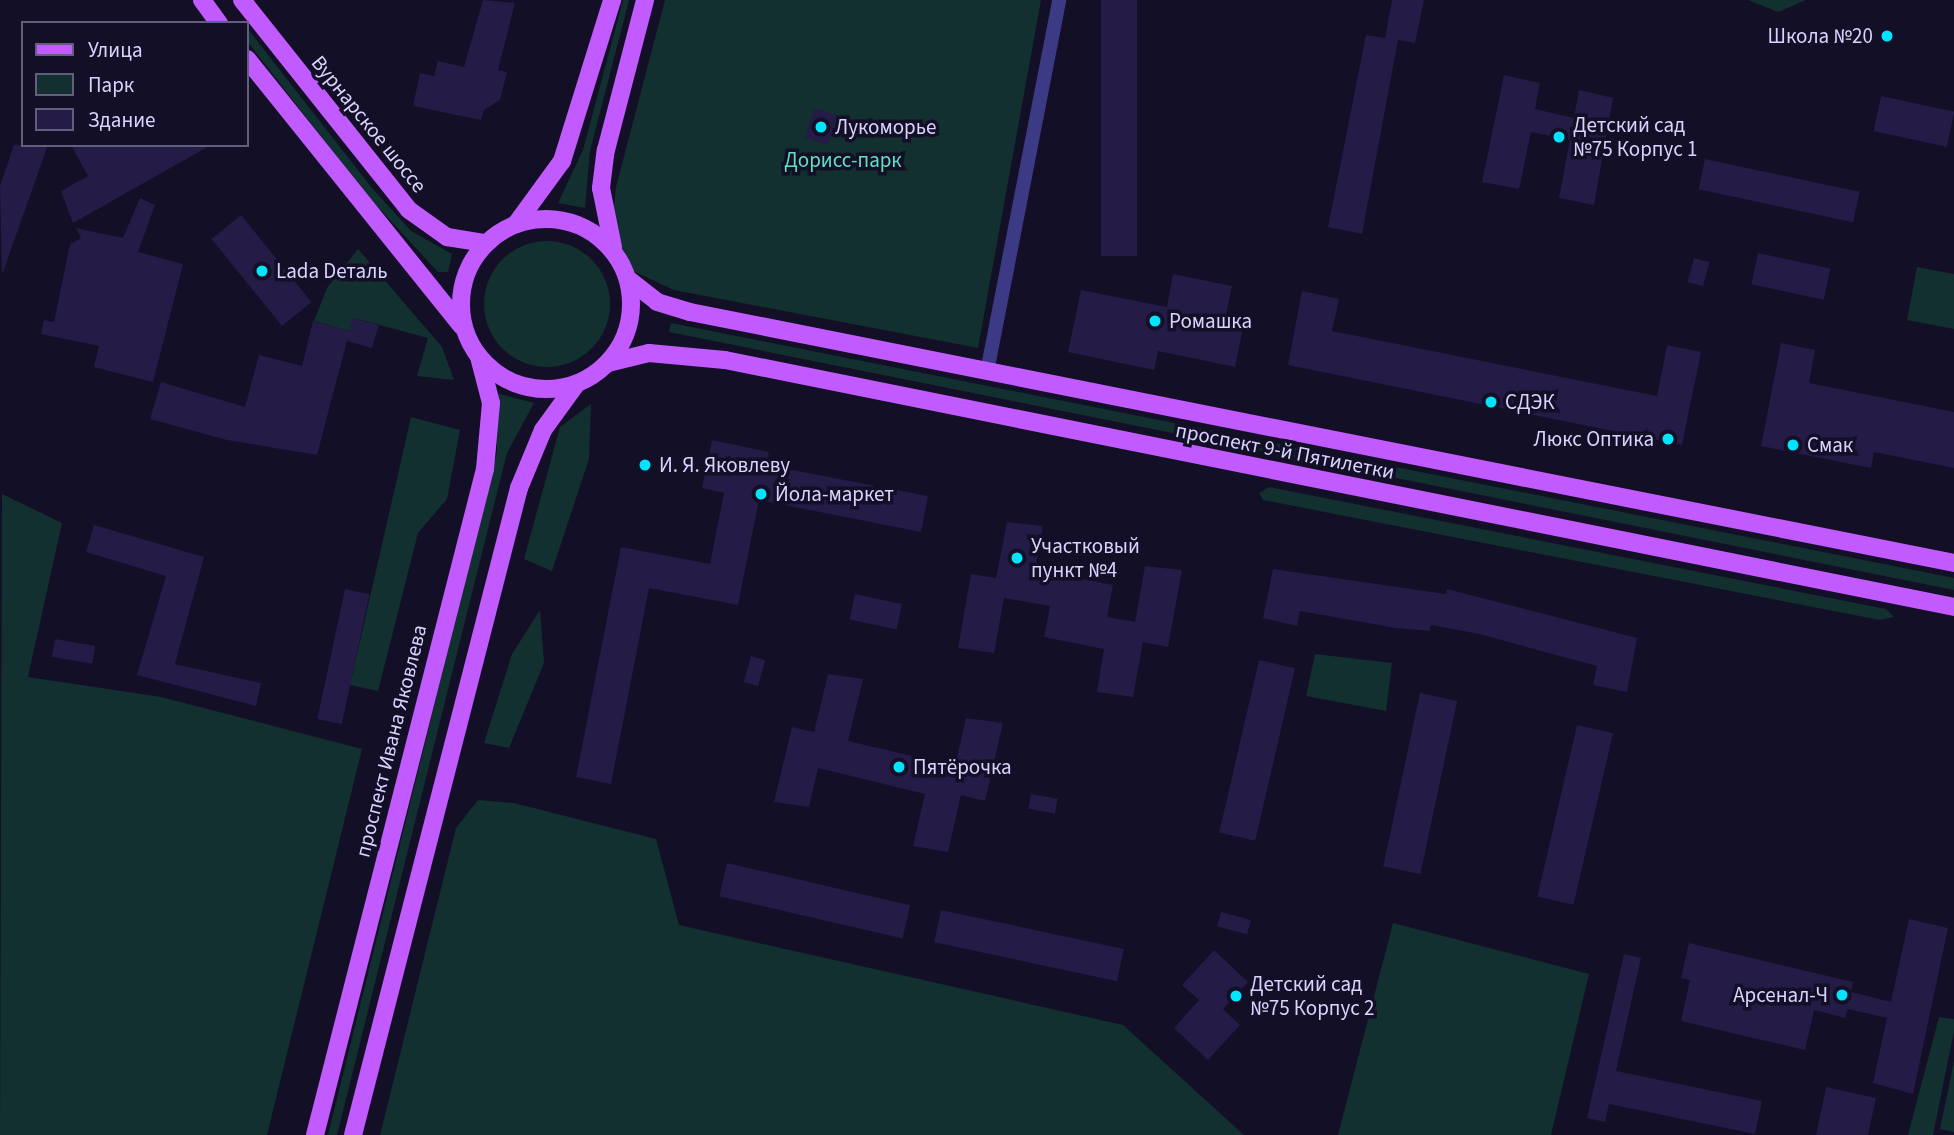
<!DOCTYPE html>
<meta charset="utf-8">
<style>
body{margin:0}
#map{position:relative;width:1954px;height:1135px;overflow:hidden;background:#130f26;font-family:"Source Sans 3",sans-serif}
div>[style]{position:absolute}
.green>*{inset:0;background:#12302f}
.round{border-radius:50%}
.building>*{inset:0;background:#241b47;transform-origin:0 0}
.street>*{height:14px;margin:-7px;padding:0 7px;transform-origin:7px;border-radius:7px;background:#3d3a85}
.primary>*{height:18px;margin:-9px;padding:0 9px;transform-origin:9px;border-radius:9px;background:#c25bff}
.primary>.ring{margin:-9px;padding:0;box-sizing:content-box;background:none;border:18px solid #c25bff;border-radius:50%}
.dots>*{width:19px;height:19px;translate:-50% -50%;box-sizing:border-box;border:4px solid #130f26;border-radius:50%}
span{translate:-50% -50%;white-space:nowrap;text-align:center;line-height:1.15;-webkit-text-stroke:7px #130f26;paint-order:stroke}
.poi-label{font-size:21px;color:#d9d4ff}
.right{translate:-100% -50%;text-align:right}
.left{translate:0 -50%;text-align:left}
.street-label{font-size:21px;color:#d9d4ff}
.park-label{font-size:21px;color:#5fe0c0}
.legend{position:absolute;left:21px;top:21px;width:228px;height:126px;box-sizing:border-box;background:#130f26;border:2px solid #625e7d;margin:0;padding:9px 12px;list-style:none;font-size:21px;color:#d9d4ff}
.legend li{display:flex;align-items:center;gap:14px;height:35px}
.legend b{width:35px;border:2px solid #625e7d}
</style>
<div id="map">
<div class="green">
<i style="clip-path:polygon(623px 0,629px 0,590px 151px,585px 208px,558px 203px,583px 150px)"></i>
<i style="clip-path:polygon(665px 0,1041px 0,978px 348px,674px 290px,633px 271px,611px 235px,616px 187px)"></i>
<i style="clip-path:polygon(1748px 0,1806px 0,1778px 12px)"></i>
<i style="clip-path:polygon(247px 28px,372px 188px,411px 231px,452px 254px,448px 272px,438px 272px,366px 194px,247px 41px)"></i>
<i class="round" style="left:484px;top:241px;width:126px;height:126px"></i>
<i style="clip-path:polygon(358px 249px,442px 347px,454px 380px,417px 376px,428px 338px,354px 318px,349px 331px,314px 321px,327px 288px)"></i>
<i style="clip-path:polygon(1917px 267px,1954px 274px,1954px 329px,1907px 320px)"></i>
<i style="clip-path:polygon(671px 323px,1954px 578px,1954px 590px,669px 332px)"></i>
<i style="clip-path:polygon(496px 393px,534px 403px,507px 453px,337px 1135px,328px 1135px,497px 452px)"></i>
<i style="clip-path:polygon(591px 404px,589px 459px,552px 571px,524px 559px,560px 427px)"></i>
<i style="clip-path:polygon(411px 417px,460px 430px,447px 499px,418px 533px,378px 691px,350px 685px)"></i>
<i style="clip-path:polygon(1269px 487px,1886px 609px,1894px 617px,1880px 620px,1263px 500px,1259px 493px)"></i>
<i style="clip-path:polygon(2px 494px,62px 523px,28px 677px,161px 697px,362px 749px,267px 1135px,0 1135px)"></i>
<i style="clip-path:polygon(540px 610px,544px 663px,509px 748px,484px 743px,512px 654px)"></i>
<i style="clip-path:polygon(1315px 654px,1392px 663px,1386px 711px,1306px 696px)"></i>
<i style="clip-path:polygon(478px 800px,514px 803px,656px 839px,679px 925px,1123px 1025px,1244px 1135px,380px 1135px,456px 828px)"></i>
<i style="clip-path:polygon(1393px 923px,1589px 974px,1551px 1135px,1338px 1135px)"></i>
<i style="clip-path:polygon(1939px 1017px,1954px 1019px,1954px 1031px,1933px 1135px,1908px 1135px)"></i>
<i style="clip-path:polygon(1954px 1061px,1954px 1132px,1940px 1129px)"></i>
</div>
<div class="building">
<i style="clip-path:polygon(483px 0,515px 3px,498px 70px,507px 72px,500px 100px,484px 110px,481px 120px,413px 106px,420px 73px,434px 76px,438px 61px,464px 67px)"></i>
<i style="left:1101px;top:0;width:36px;height:256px"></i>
<i style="clip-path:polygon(1392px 0,1424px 0,1415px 43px,1398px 40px,1362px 234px,1328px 227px,1366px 35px,1385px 38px)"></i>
<i style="clip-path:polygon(1504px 75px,1540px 83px,1535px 109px,1574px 118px,1579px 90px,1613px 98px,1594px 205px,1559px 198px,1570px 140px,1531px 132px,1519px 189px,1482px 182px)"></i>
<i style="left:1881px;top:96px;width:75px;height:36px;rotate:12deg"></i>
<i style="left:814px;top:108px;width:24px;height:31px;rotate:17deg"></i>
<i style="clip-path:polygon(14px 145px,48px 145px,2px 275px,0 186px)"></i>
<i style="clip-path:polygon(71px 145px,211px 145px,73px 223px,61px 191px,88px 176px)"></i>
<i style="left:1705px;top:159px;width:158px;height:31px;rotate:12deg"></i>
<i style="clip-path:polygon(140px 198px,155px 205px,138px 252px,183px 264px,153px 382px,94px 367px,99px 346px,41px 334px,44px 320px,54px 322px,70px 244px,81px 238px,76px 228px,123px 238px)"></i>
<i style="left:241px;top:215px;width:112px;height:38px;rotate:51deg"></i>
<i style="left:1758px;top:253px;width:74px;height:32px;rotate:12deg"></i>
<i style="left:1694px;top:258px;width:16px;height:25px;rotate:15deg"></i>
<i style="clip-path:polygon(1173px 274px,1232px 286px,1225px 319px,1244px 323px,1235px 367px,1158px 351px,1154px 370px,1068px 352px,1081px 290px,1167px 307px)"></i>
<i style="clip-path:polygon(1302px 291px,1339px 299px,1332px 331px,1657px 396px,1667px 345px,1701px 352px,1682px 445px,1288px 365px)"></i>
<i style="clip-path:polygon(353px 318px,379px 325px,372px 348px,347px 341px,317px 455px,227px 440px,150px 419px,161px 382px,245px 407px,259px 355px,302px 366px,313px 321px,349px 331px)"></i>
<i style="clip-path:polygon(1781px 343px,1815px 350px,1809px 383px,1954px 412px,1954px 468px,1874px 452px,1871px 468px,1761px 446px)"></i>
<i style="clip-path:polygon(712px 440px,769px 452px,766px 465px,928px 496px,921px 532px,759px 500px,738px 605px,649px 588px,611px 784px,576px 777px,621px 547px,710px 564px,724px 493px,702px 488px)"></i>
<i style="clip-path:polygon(1007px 522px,1043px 526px,1035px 569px,1113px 585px,1107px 617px,1135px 622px,1145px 566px,1182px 570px,1168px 647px,1143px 642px,1133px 697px,1097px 692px,1104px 649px,1044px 637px,1050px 606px,1004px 598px,994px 653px,958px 648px,971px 574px,996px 578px)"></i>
<i style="clip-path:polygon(94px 525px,204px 557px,175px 664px,261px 683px,256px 706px,137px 675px,166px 576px,86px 552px)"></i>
<i style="clip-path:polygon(1273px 569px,1446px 594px,1447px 589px,1637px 638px,1627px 692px,1593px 685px,1597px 666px,1479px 634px,1431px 625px,1430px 631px,1396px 628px,1300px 611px,1297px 626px,1263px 618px)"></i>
<i style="left:345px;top:589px;width:25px;height:133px;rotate:12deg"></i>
<i style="left:855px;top:594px;width:48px;height:26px;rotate:12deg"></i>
<i style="left:55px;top:639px;width:41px;height:18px;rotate:10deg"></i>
<i style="left:751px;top:656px;width:15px;height:27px;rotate:16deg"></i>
<i style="left:1259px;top:660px;width:37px;height:177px;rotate:13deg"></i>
<i style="clip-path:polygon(828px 674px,863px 679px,848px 741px,955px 766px,966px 718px,1003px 723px,985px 801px,961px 795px,948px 852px,913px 846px,925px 794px,818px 768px,809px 807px,774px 802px,792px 727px,814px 732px)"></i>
<i style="left:1420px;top:693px;width:38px;height:177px;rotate:12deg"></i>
<i style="left:1577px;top:725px;width:37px;height:176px;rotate:13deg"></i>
<i style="left:1031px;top:794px;width:27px;height:15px;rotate:10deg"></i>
<i style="left:727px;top:863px;width:188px;height:34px;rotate:13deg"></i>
<i style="left:941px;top:910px;width:187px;height:33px;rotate:12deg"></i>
<i style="left:1221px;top:912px;width:31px;height:15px;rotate:15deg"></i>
<i style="clip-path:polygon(1909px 919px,1948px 928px,1913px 1094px,1873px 1083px,1887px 1018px,1848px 1009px,1845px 1018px,1814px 1010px,1805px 1050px,1681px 1021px,1690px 980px,1681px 978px,1689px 943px,1853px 982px,1851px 992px,1891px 1002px)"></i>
<i style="clip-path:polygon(1214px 950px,1248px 982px,1223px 1009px,1240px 1025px,1208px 1060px,1174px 1028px,1199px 1000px,1182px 985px)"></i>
<i style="clip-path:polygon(1624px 954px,1641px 958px,1616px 1071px,1762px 1101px,1755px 1134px,1609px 1104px,1605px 1122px,1587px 1118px)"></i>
<i style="clip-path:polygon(1826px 1087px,1876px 1098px,1868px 1135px,1816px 1135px)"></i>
</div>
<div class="street">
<i style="left:987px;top:372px;width:379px;rotate:-79deg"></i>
</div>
<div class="primary">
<i style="left:202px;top:0;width:29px;rotate:54deg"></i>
<i style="left:242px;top:0;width:268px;rotate:51.5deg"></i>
<i style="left:409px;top:210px;width:47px;rotate:35.4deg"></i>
<i style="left:447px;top:237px;width:37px;rotate:9deg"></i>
<i style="left:247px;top:59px;width:343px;rotate:51.2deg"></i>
<i class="ring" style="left:461px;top:219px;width:152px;height:152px"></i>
<i style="left:516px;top:224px;width:78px;rotate:-53.9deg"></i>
<i style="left:562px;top:161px;width:169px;rotate:-72.7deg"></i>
<i style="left:613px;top:247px;width:60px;rotate:-101.5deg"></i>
<i style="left:601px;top:188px;width:38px;rotate:-83deg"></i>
<i style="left:606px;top:150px;width:155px;rotate:-75.4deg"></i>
<i style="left:628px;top:279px;width:37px;rotate:38deg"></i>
<i style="left:657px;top:302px;width:34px;rotate:17deg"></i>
<i style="left:690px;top:312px;width:1289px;rotate:11.23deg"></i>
<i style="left:608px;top:363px;width:42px;rotate:-13.7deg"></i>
<i style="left:649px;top:353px;width:76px;rotate:5.3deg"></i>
<i style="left:725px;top:360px;width:1254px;rotate:11.36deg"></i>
<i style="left:315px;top:1135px;width:687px;rotate:-75.68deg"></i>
<i style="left:485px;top:469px;width:66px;rotate:-84.8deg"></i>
<i style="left:491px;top:403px;width:48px;rotate:-104.6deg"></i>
<i style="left:353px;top:1135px;width:668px;rotate:-75.61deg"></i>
<i style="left:519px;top:488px;width:63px;rotate:-67.5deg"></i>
<i style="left:543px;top:430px;width:54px;rotate:-54deg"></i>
</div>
<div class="dots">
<i style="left:1887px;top:36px;background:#00e5ff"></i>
<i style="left:821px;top:127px;background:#00e5ff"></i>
<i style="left:1559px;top:137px;background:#00e5ff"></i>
<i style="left:262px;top:271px;background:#00e5ff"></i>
<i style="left:1155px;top:321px;background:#00e5ff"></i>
<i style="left:1491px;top:402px;background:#00e5ff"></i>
<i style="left:1668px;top:439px;background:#00e5ff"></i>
<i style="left:1793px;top:445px;background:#00e5ff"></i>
<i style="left:645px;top:465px;background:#00e5ff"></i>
<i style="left:761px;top:494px;background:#00e5ff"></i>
<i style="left:1017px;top:558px;background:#00e5ff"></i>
<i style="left:899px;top:767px;background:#00e5ff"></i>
<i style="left:1842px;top:995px;background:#00e5ff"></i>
<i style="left:1236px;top:996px;background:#00e5ff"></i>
</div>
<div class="poi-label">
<span class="right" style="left:1873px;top:36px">Школа №20</span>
<span class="left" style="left:1573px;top:137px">Детский сад<br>№75 Корпус 1</span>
<span class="left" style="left:835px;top:127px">Лукоморье</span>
<span class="left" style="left:276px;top:271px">Lada Dеталь</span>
<span class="left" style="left:1169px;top:321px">Ромашка</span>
<span class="left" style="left:1505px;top:402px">СДЭК</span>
<span class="right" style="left:1654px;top:439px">Люкс Оптика</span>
<span class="left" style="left:1807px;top:445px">Смак</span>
<span class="left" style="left:659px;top:465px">И. Я. Яковлеву</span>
<span class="left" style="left:775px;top:494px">Йола-маркет</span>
<span class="left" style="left:1031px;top:558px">Участковый<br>пункт №4</span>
<span class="left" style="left:913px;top:767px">Пятёрочка</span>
<span class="left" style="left:1250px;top:996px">Детский сад<br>№75 Корпус 2</span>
<span class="right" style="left:1828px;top:995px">Арсенал-Ч</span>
</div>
<div class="street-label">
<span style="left:369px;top:124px;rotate:51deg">Вурнарское шоссе</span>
<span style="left:1285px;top:451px;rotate:11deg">проспект 9-й Пятилетки</span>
<span style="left:391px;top:741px;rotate:-76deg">проспект Ивана Яковлева</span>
</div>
<div class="park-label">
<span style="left:843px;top:160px">Дорисс-парк</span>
</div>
<ul class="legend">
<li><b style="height:9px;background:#c25bff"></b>Улица</li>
<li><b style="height:19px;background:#12302f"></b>Парк</li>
<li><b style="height:19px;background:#241b47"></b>Здание</li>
</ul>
</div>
